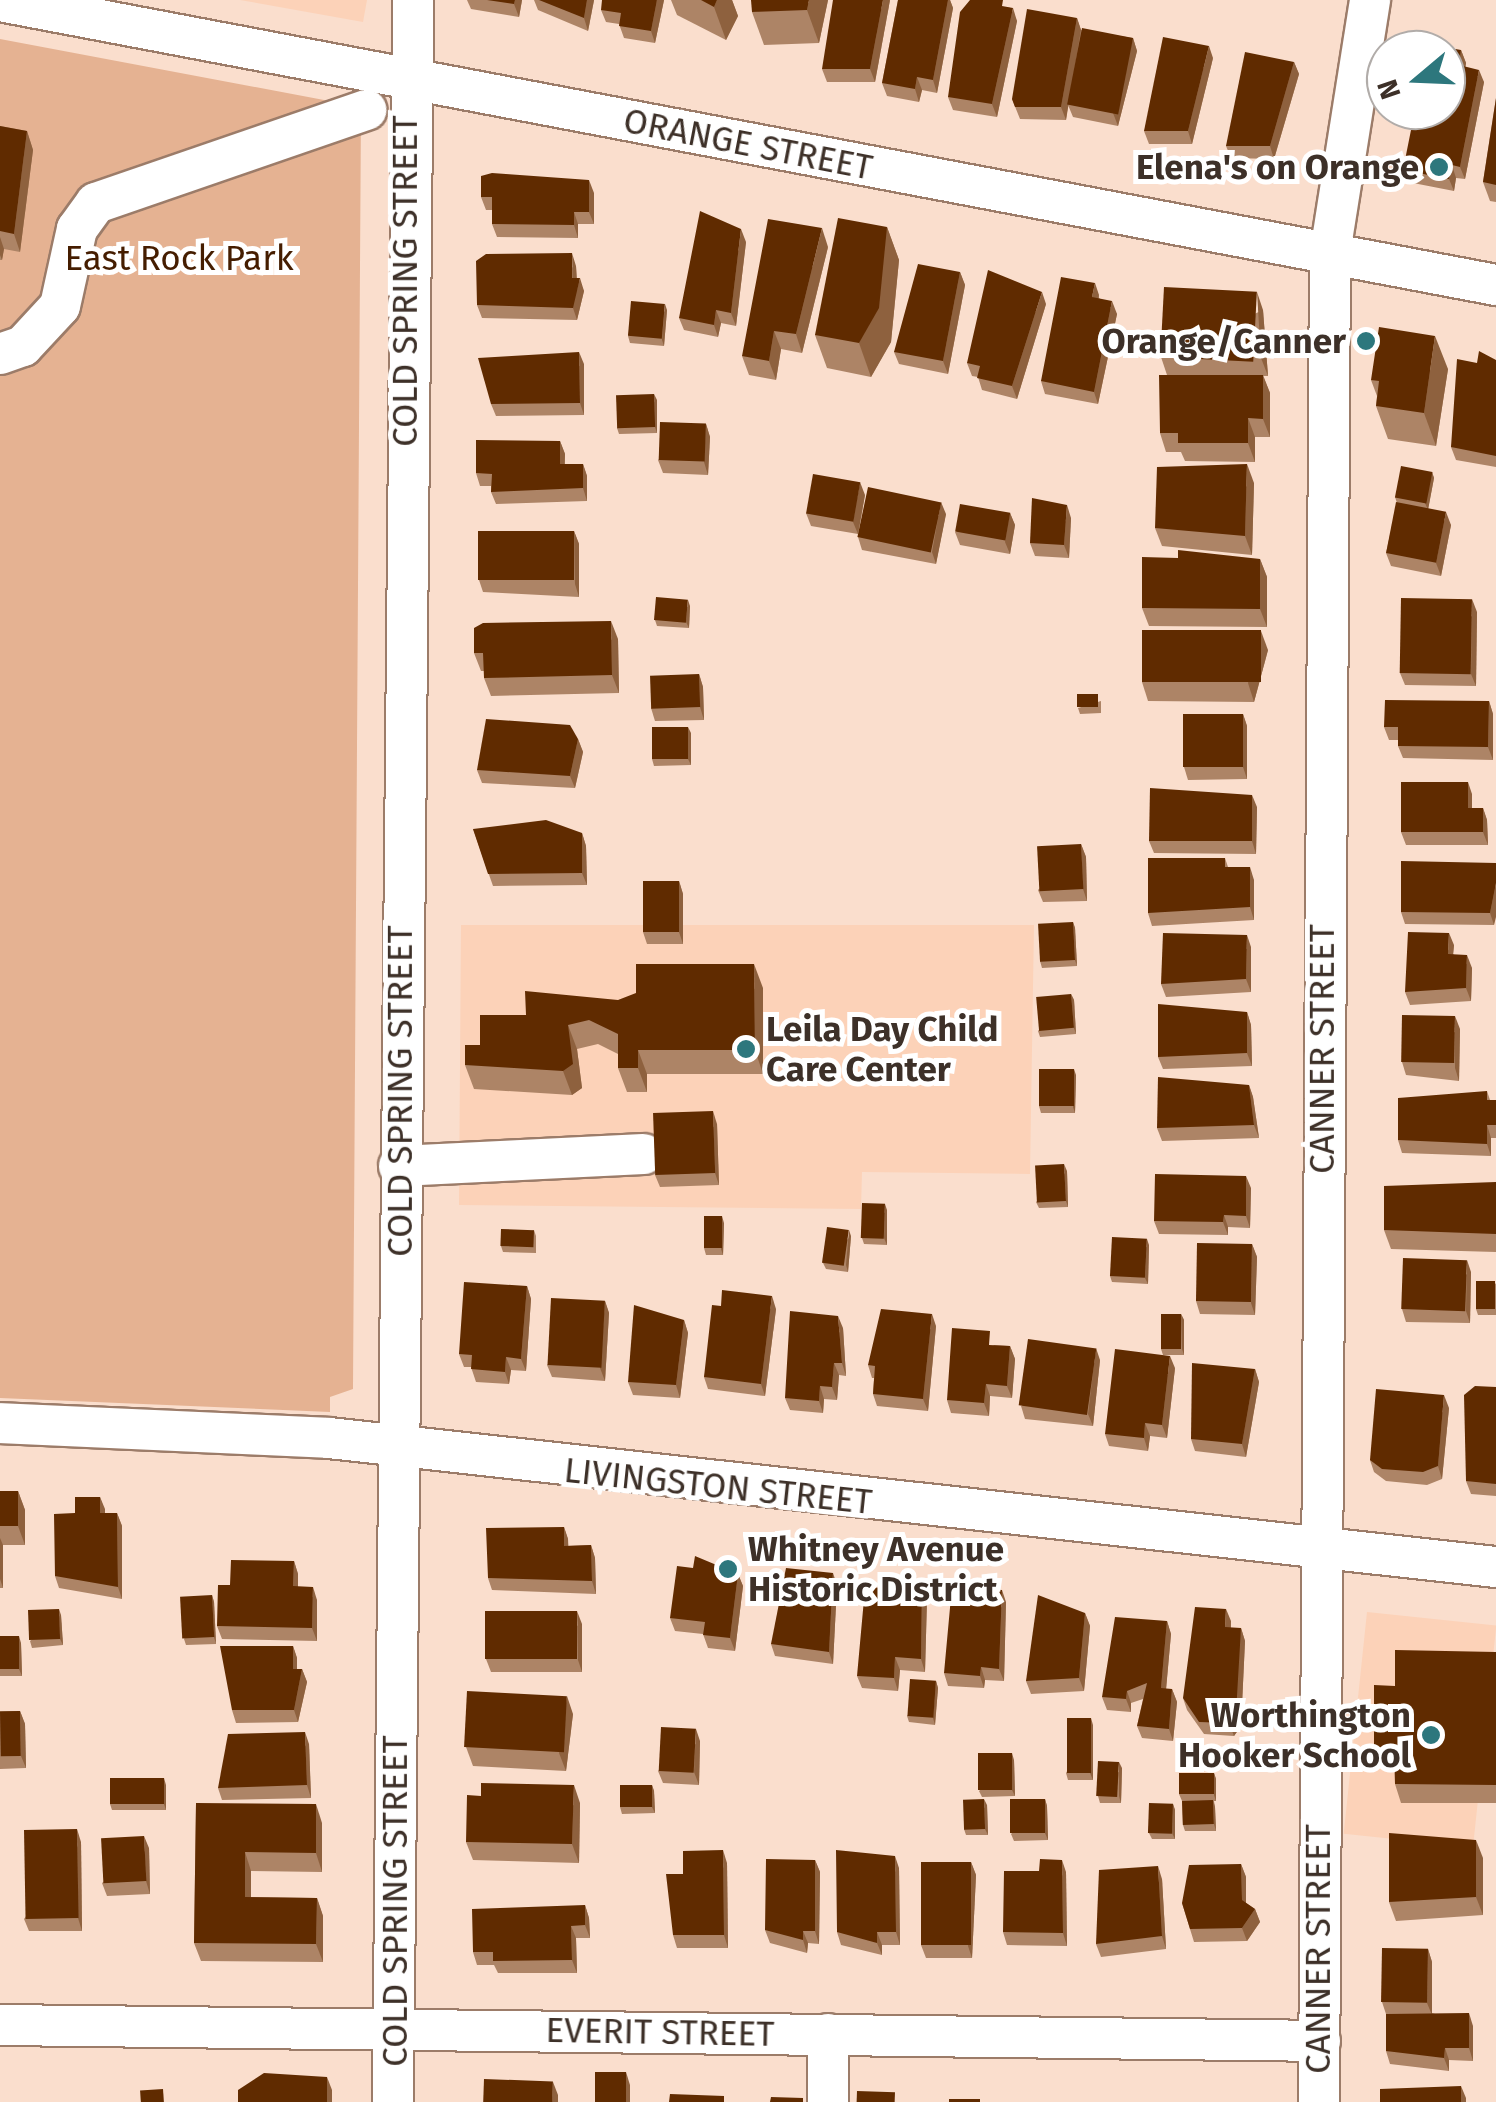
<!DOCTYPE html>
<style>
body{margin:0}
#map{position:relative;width:1496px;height:2102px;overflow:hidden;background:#fadecd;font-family:"Fira Sans",sans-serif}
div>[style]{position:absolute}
.built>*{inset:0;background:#fcd2b8;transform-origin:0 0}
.green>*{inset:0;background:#e5b292}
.roads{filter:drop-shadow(2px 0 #9c7c69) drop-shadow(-2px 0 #9c7c69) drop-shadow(0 2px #9c7c69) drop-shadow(0 -2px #9c7c69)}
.minor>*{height:40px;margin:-20px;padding:0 20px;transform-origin:20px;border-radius:20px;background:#fff}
.wall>*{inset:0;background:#ad8466}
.shaded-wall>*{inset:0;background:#8e613e}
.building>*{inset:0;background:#602b00;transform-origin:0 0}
.dots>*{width:28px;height:28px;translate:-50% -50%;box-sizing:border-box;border:5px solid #fff;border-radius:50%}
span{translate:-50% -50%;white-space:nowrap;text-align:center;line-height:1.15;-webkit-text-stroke:10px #fff;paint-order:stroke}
.street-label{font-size:35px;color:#3d3028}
.poi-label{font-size:35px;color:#3d3028;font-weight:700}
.right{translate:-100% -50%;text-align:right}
.left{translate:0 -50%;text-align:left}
.park-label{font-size:35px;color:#451d00}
.north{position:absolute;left:1366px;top:30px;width:100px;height:100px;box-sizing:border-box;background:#fff;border:2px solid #b1aca9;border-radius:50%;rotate:251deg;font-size:28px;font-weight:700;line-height:40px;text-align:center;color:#3d3028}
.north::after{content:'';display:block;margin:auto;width:35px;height:45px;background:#2d777d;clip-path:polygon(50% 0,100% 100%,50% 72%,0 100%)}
</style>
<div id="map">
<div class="built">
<i style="clip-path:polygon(240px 0,367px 0,363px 22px)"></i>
<i style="clip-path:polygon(461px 925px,1034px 925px,1030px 1174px,862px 1172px,861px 1209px,459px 1205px)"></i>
<i style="left:1367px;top:1612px;width:130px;height:223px;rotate:6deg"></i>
</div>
<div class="green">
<i style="clip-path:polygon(0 39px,361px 107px,353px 1389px,330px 1397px,330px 1412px,0 1398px)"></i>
</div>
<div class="roads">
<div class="minor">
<i style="left:0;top:1px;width:1523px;rotate:10.75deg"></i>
<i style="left:0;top:354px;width:24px;rotate:-19deg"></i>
<i style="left:23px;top:346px;width:54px;rotate:-47.2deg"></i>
<i style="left:60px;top:306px;width:79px;rotate:-77.6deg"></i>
<i style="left:77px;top:229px;width:32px;rotate:-54deg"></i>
<i style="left:96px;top:203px;width:286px;rotate:-19deg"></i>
<i style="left:399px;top:1166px;width:245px;rotate:-2.8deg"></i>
<i style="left:0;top:1423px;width:329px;rotate:2.6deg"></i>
<i style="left:329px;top:1438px;width:1174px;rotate:6.31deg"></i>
<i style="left:0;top:2025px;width:1320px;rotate:0.69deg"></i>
<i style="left:828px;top:2034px;width:68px;rotate:90deg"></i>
<i style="left:393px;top:2102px;width:2102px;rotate:-89.45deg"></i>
<i style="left:1319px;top:2102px;width:1849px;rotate:-89.66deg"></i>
<i style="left:1330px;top:253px;width:256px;rotate:-81deg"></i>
</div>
</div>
<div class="wall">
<i style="clip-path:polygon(467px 0,522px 0,519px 17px,471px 9px)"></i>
<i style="clip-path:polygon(534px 0,594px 0,588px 31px,538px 10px)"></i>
<i style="clip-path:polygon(664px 0,655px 43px,624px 38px,619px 24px,606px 22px,601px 10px)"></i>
<i style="clip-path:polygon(671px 0,732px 0,738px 16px,726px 40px,677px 15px)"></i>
<i style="clip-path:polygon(828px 0,819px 43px,764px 45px,752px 12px)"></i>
<i style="clip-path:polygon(890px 0,875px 82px,827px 82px,822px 69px)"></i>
<i style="clip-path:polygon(898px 0,950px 0,953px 8px,937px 93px,922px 90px,919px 102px,887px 96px,882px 83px)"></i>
<i style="clip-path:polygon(1009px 7px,1017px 21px,997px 117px,953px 110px,948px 97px)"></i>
<i style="clip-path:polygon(1077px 18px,1081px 30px,1133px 38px,1137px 51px,1118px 126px,1073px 117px,1068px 105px,1066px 120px,1020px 119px,1012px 99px)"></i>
<i style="clip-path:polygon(1461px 50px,1466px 63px,1465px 67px,1484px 82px,1465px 179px,1456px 178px,1454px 191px,1408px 182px,1403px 170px)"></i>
<i style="clip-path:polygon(1213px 58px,1192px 144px,1149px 144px,1144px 131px)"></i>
<i style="clip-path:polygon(1294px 62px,1299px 74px,1274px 159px,1231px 158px,1226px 146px)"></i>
<i style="clip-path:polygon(1496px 98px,1496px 202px,1490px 201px,1483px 182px)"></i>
<i style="clip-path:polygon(0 126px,27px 131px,33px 150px,20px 252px,4px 249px,2px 260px,0 260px)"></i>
<i style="clip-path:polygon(594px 193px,594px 224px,578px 224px,578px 238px,497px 237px,492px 224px,492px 210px,486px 210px,481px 197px)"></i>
<i style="clip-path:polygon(887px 227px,899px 260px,891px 342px,871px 377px,827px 368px,815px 335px)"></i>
<i style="clip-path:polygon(746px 242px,736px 326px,721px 323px,718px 337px,684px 330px,679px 318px)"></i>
<i style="clip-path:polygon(828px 247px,802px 353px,781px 349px,776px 380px,749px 375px,742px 356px)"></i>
<i style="clip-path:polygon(576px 266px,577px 278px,584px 291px,577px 320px,482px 318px,477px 305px)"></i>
<i style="clip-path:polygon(960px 272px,965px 285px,948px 374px,899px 364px,894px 352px)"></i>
<i style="clip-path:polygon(1099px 295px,1099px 298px,1117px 314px,1098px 404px,1045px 394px,1041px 381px)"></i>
<i style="clip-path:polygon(1046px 304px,1017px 399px,982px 390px,978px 377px,972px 376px,967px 363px)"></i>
<i style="clip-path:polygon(667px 310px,664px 346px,630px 343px,628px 336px)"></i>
<i style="clip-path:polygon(1263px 310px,1268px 376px,1263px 376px,1270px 393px,1270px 437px,1255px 437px,1255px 462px,1185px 461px,1181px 452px,1166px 452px,1160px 433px,1167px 375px,1161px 357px)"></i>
<i style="clip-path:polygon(1496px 360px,1496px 467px,1456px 460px,1451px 447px,1477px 363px)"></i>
<i style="clip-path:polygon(584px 364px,584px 415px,496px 416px,491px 404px)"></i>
<i style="clip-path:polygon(1448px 369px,1436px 446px,1388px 439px,1376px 406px,1377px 396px,1371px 380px)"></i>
<i style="clip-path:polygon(657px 400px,657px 433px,619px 434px,617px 428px)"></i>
<i style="clip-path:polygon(706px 424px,710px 437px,708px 475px,663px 473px,658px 460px)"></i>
<i style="clip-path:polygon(560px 441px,565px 454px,565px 464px,583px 464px,587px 476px,587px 501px,496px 504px,491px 492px,491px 486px,480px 486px,476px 473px)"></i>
<i style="clip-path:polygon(1432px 472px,1434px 478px,1428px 509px,1451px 525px,1441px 576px,1391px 566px,1386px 553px,1397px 503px,1395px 497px)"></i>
<i style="clip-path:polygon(1254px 483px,1252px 555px,1162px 546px,1155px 528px)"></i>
<i style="clip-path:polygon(865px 495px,858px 534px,811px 526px,806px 513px)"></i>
<i style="clip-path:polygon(1010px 513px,1015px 525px,1010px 554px,960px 545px,955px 532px)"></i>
<i style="clip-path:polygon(946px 514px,936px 564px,862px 550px,858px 537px)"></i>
<i style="clip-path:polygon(1071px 518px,1069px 558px,1035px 556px,1030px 543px)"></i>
<i style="clip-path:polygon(574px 531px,579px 544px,579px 597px,483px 592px,479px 580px)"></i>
<i style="clip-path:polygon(1178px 558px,1260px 559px,1267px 577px,1267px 627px,1149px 626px,1142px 608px)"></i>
<i style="clip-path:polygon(690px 606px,689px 628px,657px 626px,655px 620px)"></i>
<i style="clip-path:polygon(1477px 612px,1476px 686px,1405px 685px,1400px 673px)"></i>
<i style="clip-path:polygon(618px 639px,619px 693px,491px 696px,484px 678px,484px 671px,481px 671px,474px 653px)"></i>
<i style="clip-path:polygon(1268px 650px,1254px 702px,1148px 701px,1142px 682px)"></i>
<i style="clip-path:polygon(699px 674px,703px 687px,704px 720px,655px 721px,651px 708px)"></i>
<i style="clip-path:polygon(1101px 701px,1101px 713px,1080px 714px,1078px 708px)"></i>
<i style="clip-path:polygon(1489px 701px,1493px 714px,1493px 760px,1403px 758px,1398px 746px,1398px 740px,1389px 740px,1384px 727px)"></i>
<i style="clip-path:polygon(1243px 714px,1247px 726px,1247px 779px,1188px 780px,1184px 767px)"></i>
<i style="clip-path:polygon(691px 733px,691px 765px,654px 766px,652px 759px)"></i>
<i style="clip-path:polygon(578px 739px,583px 752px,575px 788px,482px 783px,477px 770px)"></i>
<i style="clip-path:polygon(1472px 794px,1472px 808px,1483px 808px,1487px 820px,1488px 845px,1406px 845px,1401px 832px)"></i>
<i style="clip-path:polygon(1257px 807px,1256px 854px,1154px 853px,1149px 841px)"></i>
<i style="clip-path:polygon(473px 829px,582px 833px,586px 846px,587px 885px,493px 886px)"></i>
<i style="clip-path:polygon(1081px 844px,1086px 857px,1087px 901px,1043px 902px,1038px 890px)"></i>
<i style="clip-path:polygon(1225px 858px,1228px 867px,1254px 880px,1254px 920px,1152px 926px,1148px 913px)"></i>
<i style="clip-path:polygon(1496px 863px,1494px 925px,1405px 924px,1401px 912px)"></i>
<i style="clip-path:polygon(679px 881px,683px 894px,683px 944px,647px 944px,643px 932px)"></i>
<i style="clip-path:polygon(1073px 922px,1075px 928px,1077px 966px,1042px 968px,1040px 961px)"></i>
<i style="clip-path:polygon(1454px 945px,1453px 954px,1472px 968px,1471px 1001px,1410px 1005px,1405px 992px)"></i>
<i style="clip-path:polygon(1251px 947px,1251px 992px,1166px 997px,1161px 984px)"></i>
<i style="clip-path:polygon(763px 988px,763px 1074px,647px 1074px,647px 1092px,627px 1092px,618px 1068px,618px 1054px,598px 1044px,577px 1049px,582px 1088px,572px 1095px,474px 1089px,465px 1065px,480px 1045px,526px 1015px,618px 1000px)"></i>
<i style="clip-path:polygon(1071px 994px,1074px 1000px,1076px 1034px,1040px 1037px,1038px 1031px)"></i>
<i style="clip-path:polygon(1247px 1012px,1251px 1025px,1252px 1066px,1163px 1069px,1158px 1057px)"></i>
<i style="clip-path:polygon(1460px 1029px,1459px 1081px,1406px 1075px,1402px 1062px)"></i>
<i style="clip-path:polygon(1076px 1075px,1075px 1113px,1041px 1113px,1039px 1106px)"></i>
<i style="clip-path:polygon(1249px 1085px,1253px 1097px,1259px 1138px,1162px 1141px,1157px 1128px)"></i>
<i style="clip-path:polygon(1487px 1091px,1490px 1100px,1496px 1100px,1496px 1138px,1491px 1138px,1491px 1156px,1402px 1153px,1398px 1140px)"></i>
<i style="clip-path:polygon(717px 1124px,719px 1185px,660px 1187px,655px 1175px)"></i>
<i style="clip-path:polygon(1067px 1171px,1068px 1207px,1039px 1208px,1036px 1202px)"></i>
<i style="clip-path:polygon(1496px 1182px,1496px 1252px,1391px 1249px,1384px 1230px)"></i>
<i style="clip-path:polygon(1251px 1188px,1250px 1228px,1228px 1227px,1228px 1235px,1159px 1234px,1154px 1221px)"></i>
<i style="clip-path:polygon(887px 1210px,887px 1245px,864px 1244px,862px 1238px)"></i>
<i style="clip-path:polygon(724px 1223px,723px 1255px,706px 1255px,704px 1248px)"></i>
<i style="clip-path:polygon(534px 1230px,536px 1236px,536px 1253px,503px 1252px,501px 1246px)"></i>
<i style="clip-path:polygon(851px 1236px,848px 1272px,826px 1269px,823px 1263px)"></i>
<i style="clip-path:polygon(1252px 1244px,1257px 1257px,1255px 1315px,1200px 1314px,1196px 1301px)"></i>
<i style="clip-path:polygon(1149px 1245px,1148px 1284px,1112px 1282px,1110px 1276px)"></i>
<i style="clip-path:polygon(1471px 1272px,1470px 1323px,1406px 1322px,1402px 1309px)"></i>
<i style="clip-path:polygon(1496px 1283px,1496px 1315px,1478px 1315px,1476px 1309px)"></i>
<i style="clip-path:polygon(527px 1286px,531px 1299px,526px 1371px,511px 1370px,509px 1384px,476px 1382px,471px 1367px,464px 1367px,459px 1354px)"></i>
<i style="clip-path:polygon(605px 1301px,609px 1313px,605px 1381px,552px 1377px,547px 1365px)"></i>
<i style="clip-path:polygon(721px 1306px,776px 1309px,765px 1396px,708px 1389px,704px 1377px)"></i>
<i style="clip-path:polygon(1181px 1314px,1184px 1320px,1184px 1355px,1163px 1355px,1161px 1349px)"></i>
<i style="clip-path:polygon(684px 1320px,688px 1333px,680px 1398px,633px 1395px,628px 1382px)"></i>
<i style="clip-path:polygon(936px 1326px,928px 1411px,877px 1406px,873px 1394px,874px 1378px,872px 1378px,868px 1365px)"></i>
<i style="clip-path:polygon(843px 1328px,846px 1376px,839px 1375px,837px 1400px,824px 1399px,823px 1413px,790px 1410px,785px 1398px)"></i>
<i style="clip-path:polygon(994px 1345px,1010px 1346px,1015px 1359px,1012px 1398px,990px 1396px,989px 1416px,951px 1413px,947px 1400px)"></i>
<i style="clip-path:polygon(1100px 1360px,1093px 1426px,1025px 1419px,1021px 1406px)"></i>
<i style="clip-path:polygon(1175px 1368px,1167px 1438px,1150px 1436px,1148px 1451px,1109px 1446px,1105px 1434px)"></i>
<i style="clip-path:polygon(1255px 1369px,1259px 1382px,1246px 1457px,1195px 1451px,1191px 1439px)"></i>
<i style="clip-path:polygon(1496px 1387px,1496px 1496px,1471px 1494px,1466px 1481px)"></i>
<i style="clip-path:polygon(1449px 1408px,1442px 1479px,1427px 1485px,1386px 1481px,1374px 1472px,1370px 1460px)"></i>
<i style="clip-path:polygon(0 1491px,18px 1491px,25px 1510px,25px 1545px,3px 1545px,3px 1588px,0 1588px)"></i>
<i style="clip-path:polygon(100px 1497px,105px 1513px,117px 1513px,122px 1526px,122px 1599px,59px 1588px,55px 1576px,75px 1513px)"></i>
<i style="clip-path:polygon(564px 1527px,568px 1539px,568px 1546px,591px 1545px,595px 1558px,596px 1594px,492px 1590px,488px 1578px)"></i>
<i style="clip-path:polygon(294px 1561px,298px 1574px,298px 1587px,317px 1600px,317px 1641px,222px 1639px,217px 1626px,230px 1585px)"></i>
<i style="clip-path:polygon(738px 1574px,743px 1586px,735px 1651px,708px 1648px,703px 1634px,675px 1631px,670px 1618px)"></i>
<i style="clip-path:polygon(837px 1585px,833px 1664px,775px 1656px,771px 1644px)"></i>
<i style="clip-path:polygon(212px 1595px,214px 1602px,216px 1644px,186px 1645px,184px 1639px)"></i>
<i style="clip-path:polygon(927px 1599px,925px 1672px,900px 1670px,898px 1691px,862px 1688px,857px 1676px)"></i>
<i style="clip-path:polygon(1006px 1602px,1004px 1681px,985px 1680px,984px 1688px,948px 1686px,944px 1673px)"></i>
<i style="clip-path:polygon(1085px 1613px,1090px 1626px,1084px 1691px,1031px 1694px,1026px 1681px)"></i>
<i style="clip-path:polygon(61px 1615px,63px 1645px,32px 1648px,30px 1641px)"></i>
<i style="clip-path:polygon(1167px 1621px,1171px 1634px,1166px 1689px,1172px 1689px,1177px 1702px,1173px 1741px,1142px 1738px,1137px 1726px,1143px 1699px,1131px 1703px,1131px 1712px,1107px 1710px,1102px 1697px)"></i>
<i style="clip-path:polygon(1231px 1621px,1231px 1628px,1241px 1628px,1245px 1641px,1241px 1726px,1234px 1736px,1204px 1734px,1187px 1710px,1183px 1698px)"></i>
<i style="clip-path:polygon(582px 1624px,582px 1672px,491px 1672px,486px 1659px)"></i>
<i style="clip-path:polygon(0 1637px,21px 1643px,22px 1676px,0 1676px)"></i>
<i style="clip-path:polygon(293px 1646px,297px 1658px,297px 1669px,302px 1669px,307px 1682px,298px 1722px,236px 1723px,232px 1710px)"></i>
<i style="clip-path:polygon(1496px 1652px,1496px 1803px,1401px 1803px,1395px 1784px,1395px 1768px,1381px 1768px,1374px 1749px,1395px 1686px)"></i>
<i style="clip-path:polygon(936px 1681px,938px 1688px,935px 1725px,909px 1722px,907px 1716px)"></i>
<i style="clip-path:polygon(20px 1711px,25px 1724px,26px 1768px,0 1769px,0 1712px)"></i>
<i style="clip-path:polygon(573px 1714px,566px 1771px,473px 1766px,466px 1747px)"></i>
<i style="clip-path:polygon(1093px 1725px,1093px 1780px,1068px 1780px,1066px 1773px)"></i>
<i style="clip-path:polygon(700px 1741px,699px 1785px,663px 1783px,658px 1771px)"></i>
<i style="clip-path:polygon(309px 1744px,311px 1798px,222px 1800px,218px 1788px)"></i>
<i style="clip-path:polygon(1014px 1760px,1015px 1796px,982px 1797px,979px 1791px)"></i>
<i style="clip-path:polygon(1122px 1768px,1121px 1803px,1100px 1803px,1098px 1796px)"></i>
<i style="clip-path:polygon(1214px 1773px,1216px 1779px,1216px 1801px,1214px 1801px,1215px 1807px,1216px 1831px,1185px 1831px,1183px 1825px,1182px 1801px,1179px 1794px)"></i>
<i style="clip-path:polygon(166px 1785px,166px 1810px,112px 1810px,110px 1804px)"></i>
<i style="clip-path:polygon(652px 1785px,654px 1791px,655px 1813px,622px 1814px,620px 1807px)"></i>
<i style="clip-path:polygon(1045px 1799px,1047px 1806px,1048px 1840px,1014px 1841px,1011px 1834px)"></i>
<i style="clip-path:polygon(196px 1803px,322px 1823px,322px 1872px,251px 1871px,251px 1897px,317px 1898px,323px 1916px,323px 1962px,201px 1961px,194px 1943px)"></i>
<i style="clip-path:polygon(580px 1803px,579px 1863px,473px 1860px,466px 1842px)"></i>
<i style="clip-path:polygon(1173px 1804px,1175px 1810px,1175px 1839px,1152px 1839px,1149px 1833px)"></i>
<i style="clip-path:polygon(987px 1805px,988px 1835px,966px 1835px,964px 1829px)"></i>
<i style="clip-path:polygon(81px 1842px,82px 1931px,29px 1931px,24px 1919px)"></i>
<i style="clip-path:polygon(149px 1848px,150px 1894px,107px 1896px,102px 1883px)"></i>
<i style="clip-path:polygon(1483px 1858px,1483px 1915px,1396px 1921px,1389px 1902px)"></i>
<i style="clip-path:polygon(815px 1860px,820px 1872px,819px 1944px,808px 1943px,807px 1953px,770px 1943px,765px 1930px)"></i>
<i style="clip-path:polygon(971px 1862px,976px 1875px,972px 1958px,926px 1958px,921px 1945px)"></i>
<i style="clip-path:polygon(727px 1863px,728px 1948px,677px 1948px,673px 1935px)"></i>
<i style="clip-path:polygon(1241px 1864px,1246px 1877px,1246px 1903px,1255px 1909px,1260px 1922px,1247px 1941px,1194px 1942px,1182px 1903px)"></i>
<i style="clip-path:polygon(899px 1868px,900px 1945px,882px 1945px,882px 1955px,841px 1945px,837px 1932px)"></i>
<i style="clip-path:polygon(1066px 1872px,1067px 1946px,1007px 1945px,1003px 1932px)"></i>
<i style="clip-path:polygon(1162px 1879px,1166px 1949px,1101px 1957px,1096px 1944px)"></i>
<i style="clip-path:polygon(585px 1905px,589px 1918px,590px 1938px,576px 1938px,577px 1973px,498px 1973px,494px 1965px,477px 1965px,473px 1952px)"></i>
<i style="clip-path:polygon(1428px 1949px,1432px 1962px,1432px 2013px,1473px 2026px,1473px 2061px,1449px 2060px,1449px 2071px,1390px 2064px,1386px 2051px,1386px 2014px,1382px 2002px)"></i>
</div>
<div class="shaded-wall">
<i style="clip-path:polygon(515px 0,522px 0,519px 17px,514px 4px)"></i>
<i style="clip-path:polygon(587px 0,594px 0,588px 31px,584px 18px)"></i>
<i style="clip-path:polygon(657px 0,664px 0,655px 43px,651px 31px)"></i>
<i style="clip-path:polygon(717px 0,732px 0,738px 16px,726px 40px,714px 7px)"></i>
<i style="clip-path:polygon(809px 0,828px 0,819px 43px,807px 10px)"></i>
<i style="clip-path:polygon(883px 0,890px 0,875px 82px,870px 69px)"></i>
<i style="clip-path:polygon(948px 0,950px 0,953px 8px,937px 93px,933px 80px)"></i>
<i style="clip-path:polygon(1013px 8px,1017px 21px,997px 117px,992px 104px)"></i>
<i style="clip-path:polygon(1077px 18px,1081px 30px,1066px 120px,1061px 107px)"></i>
<i style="clip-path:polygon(1133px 38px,1137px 51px,1118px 126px,1113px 113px)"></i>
<i style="clip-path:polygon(1209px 46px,1213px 58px,1192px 144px,1188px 131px)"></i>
<i style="clip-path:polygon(1461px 50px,1466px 63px,1464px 78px,1459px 65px)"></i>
<i style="clip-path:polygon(1294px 62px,1299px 74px,1274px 159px,1270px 146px)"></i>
<i style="clip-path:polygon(1479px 70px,1484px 82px,1465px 179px,1460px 167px)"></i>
<i style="clip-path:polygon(917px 77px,922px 90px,919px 102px,915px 89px)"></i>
<i style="clip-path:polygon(27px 131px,33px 150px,20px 252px,14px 234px)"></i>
<i style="clip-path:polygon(1452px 165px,1456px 178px,1454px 191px,1449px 179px)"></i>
<i style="clip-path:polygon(589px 180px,594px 193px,594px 224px,589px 212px)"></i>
<i style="clip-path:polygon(574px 212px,578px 224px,578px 238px,574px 225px)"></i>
<i style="clip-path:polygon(887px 227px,899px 260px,891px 342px,871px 377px,859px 343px)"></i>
<i style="clip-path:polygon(822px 228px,828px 247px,802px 353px,796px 334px)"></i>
<i style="clip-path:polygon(741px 229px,746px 242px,736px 326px,731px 313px)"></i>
<i style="clip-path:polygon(0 237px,4px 249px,2px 260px,0 255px)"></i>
<i style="clip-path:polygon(572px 253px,576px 266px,577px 290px,580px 278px,584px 291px,577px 320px,573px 308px)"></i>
<i style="clip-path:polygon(960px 272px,965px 285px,948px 374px,943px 361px)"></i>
<i style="clip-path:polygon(1095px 283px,1099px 295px,1096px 309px,1092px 297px)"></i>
<i style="clip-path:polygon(1042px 292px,1046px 304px,1017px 399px,1012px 386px)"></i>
<i style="clip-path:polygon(1257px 292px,1263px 310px,1268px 376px,1261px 358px)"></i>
<i style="clip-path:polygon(1112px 301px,1117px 314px,1098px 404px,1094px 392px)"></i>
<i style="clip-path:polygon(665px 304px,667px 310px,664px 346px,662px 340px)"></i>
<i style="clip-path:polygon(716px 310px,721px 323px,718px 337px,714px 325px)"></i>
<i style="clip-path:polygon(774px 331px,781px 349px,776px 380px,769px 361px)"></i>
<i style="clip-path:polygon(1435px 336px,1448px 369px,1436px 446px,1424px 413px)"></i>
<i style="clip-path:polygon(579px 352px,584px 364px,584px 415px,580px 403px)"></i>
<i style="clip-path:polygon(1263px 375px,1270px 393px,1270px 437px,1263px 419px)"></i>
<i style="clip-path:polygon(654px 394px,657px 400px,657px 433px,655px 427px)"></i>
<i style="clip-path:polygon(1248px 418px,1255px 437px,1255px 462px,1248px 443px)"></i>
<i style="clip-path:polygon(706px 424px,710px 437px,708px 475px,704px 462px)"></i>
<i style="clip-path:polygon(560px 441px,565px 454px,564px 476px,560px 464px)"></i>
<i style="clip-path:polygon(583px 464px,587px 476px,587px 501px,583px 488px)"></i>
<i style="clip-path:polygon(1247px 464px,1254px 483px,1252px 555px,1245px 536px)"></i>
<i style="clip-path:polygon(1432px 472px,1434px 478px,1428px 510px,1425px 503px)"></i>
<i style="clip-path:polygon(860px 482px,865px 495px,858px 534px,853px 522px)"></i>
<i style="clip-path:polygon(941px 502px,946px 514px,936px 564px,932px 552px)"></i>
<i style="clip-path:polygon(1067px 505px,1071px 518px,1069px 558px,1064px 545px)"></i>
<i style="clip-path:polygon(1446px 512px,1451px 525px,1441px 576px,1436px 563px)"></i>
<i style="clip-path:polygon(1010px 513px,1015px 525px,1010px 554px,1005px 542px)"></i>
<i style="clip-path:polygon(574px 531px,579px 544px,579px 597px,575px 584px)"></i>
<i style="clip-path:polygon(1260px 559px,1267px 577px,1267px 627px,1260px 609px)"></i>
<i style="clip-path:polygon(1472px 599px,1477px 612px,1476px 686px,1471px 674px)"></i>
<i style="clip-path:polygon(688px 600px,690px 606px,689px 628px,686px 622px)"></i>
<i style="clip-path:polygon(611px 621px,618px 639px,619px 693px,612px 675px)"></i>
<i style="clip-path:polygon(1261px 631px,1268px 650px,1254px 702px,1248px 683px)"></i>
<i style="clip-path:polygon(699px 674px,703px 687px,704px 720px,700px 707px)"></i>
<i style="clip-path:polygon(1489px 701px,1493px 714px,1493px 760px,1488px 747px)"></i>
<i style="clip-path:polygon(1243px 714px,1247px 726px,1247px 779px,1243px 767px)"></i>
<i style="clip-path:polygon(688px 727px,691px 733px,691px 765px,688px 759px)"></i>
<i style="clip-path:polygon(578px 739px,583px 752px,575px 788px,570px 776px)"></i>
<i style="clip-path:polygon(1468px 782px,1472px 794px,1472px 820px,1468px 808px)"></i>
<i style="clip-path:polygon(1252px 795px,1257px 807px,1256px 854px,1252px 841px)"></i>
<i style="clip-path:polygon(1483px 808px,1487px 820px,1488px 845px,1483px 832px)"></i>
<i style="clip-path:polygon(582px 833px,586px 846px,587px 885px,582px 873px)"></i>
<i style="clip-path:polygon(1081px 844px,1086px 857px,1087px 901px,1083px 889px)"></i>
<i style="clip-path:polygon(1250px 867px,1254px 880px,1254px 920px,1250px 907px)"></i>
<i style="clip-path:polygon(679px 881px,683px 894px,683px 944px,679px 932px)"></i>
<i style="clip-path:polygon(1496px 883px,1496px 917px,1494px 925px,1490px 913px)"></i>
<i style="clip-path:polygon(1073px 922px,1075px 928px,1077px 966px,1075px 960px)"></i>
<i style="clip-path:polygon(1449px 933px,1454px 945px,1452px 967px,1448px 954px)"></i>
<i style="clip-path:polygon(1247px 935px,1251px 947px,1251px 992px,1246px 979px)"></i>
<i style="clip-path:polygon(1467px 955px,1472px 968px,1471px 1001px,1466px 988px)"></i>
<i style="clip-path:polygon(754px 964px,763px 988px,763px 1074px,755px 1050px)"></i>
<i style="clip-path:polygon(1071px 994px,1074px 1000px,1076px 1034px,1074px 1028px)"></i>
<i style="clip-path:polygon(1247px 1012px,1251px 1025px,1252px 1066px,1247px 1053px)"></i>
<i style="clip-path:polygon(1455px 1016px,1460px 1029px,1459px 1081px,1455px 1068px)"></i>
<i style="clip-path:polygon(568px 1025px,577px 1049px,582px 1088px,572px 1095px,563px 1071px)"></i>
<i style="clip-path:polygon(638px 1050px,647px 1074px,647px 1092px,638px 1068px)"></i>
<i style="clip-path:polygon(1074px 1069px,1076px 1075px,1075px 1113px,1073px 1107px)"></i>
<i style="clip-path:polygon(1249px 1085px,1253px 1097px,1259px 1138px,1254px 1125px)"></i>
<i style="clip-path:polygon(713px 1111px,717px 1124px,719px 1185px,715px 1173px)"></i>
<i style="clip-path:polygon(1487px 1125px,1491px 1138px,1491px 1156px,1487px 1144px)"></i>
<i style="clip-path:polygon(1064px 1164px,1067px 1171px,1068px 1207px,1066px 1201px)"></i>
<i style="clip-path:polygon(1246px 1176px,1251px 1188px,1250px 1228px,1246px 1216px)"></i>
<i style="clip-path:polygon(885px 1204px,887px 1210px,887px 1245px,884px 1238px)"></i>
<i style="clip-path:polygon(1224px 1215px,1228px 1227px,1228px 1235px,1223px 1222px)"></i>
<i style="clip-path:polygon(722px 1216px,724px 1223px,723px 1255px,721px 1249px)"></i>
<i style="clip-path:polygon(849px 1230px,851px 1236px,848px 1272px,846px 1265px)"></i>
<i style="clip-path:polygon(1147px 1239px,1149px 1245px,1148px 1284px,1145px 1278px)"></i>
<i style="clip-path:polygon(1252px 1244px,1257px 1257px,1255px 1315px,1251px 1303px)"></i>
<i style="clip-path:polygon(1467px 1260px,1471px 1272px,1470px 1323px,1466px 1311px)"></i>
<i style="clip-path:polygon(527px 1286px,531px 1299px,526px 1371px,521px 1359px)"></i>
<i style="clip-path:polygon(772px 1296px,776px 1309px,765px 1396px,761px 1384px)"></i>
<i style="clip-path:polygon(605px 1301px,609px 1313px,605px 1381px,600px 1368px)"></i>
<i style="clip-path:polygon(932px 1314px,936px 1326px,928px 1411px,923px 1399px)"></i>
<i style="clip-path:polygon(1181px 1314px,1184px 1320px,1184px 1355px,1182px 1349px)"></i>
<i style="clip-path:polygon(838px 1316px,843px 1328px,846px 1376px,842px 1363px)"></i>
<i style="clip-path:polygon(684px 1320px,688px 1333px,680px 1398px,676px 1385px)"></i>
<i style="clip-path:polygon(1010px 1346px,1015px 1359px,1012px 1398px,1007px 1386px)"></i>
<i style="clip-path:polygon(1096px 1348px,1100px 1360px,1093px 1426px,1088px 1414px)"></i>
<i style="clip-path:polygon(1170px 1356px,1175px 1368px,1167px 1438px,1162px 1425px)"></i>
<i style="clip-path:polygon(506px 1357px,511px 1370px,509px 1384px,505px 1372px)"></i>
<i style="clip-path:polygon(834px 1363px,839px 1375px,837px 1400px,832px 1387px)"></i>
<i style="clip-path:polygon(1255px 1369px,1259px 1382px,1246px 1457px,1242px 1444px)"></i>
<i style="clip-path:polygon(986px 1384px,990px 1396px,989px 1416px,984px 1403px)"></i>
<i style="clip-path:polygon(820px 1386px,824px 1399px,823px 1413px,819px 1401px)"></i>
<i style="clip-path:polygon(1444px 1395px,1449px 1408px,1442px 1479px,1438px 1466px)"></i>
<i style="clip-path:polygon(1145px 1423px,1150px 1436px,1148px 1451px,1144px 1438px)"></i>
<i style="clip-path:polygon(18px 1491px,25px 1510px,25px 1545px,18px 1526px)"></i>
<i style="clip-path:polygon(100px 1497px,105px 1509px,105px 1526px,100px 1513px)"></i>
<i style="clip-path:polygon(117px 1513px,122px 1526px,122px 1599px,118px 1587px)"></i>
<i style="clip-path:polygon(564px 1527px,568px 1539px,569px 1559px,564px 1546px)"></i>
<i style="clip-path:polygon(0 1538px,3px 1545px,3px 1588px,0 1579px)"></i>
<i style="clip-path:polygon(591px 1545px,595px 1558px,596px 1594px,592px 1581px)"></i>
<i style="clip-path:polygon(294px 1561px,298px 1574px,298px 1599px,293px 1586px)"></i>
<i style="clip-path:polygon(833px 1573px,837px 1585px,833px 1664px,829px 1652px)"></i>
<i style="clip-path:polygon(738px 1574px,743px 1586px,735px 1651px,730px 1638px)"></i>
<i style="clip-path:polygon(922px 1586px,927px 1599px,925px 1672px,921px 1659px)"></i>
<i style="clip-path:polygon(313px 1587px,317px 1600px,317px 1641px,312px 1628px)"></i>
<i style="clip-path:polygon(1002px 1590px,1006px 1602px,1004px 1681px,999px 1669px)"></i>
<i style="clip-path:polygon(212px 1595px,214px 1602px,216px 1644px,214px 1637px)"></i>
<i style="clip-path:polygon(59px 1609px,61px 1615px,63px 1645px,60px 1639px)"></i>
<i style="clip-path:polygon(1226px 1609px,1231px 1621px,1230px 1640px,1225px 1627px)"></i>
<i style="clip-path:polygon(577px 1611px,582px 1624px,582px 1672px,578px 1660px)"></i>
<i style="clip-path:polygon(1085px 1613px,1090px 1626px,1084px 1691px,1079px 1678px)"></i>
<i style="clip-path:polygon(1167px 1621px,1171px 1634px,1165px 1701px,1161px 1688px)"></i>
<i style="clip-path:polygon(1241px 1628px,1245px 1641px,1241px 1726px,1234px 1736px,1229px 1723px)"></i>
<i style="clip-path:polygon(19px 1636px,21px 1643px,22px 1676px,19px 1669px)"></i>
<i style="clip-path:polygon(293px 1646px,297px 1658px,297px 1682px,293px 1669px)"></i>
<i style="clip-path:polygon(895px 1657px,900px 1670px,898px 1691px,894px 1678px)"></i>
<i style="clip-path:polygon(981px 1667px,985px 1680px,984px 1688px,980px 1676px)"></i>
<i style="clip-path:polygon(302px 1669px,307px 1682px,298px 1722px,294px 1710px)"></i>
<i style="clip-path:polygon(936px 1681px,938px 1688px,935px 1725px,933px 1718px)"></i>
<i style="clip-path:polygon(1172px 1689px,1177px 1702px,1173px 1741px,1169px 1729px)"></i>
<i style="clip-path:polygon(1127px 1691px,1131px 1703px,1131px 1712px,1126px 1699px)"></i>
<i style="clip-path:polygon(567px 1696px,573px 1714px,566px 1771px,559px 1753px)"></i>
<i style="clip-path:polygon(20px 1711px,25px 1724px,26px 1768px,21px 1756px)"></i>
<i style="clip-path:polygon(1091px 1718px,1093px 1725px,1093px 1780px,1090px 1773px)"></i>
<i style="clip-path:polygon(696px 1729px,700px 1741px,699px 1785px,694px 1772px)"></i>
<i style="clip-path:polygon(305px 1732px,309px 1744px,311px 1798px,307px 1785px)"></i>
<i style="clip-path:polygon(1012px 1753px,1014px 1760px,1015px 1796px,1012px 1790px)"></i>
<i style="clip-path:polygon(1119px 1762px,1122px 1768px,1121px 1803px,1119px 1796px)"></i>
<i style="clip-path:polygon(1214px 1773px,1216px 1779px,1216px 1801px,1214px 1795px)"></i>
<i style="clip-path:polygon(164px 1778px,166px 1785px,166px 1810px,164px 1804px)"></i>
<i style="clip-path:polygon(574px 1785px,580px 1803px,579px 1863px,572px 1844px)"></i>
<i style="clip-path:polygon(652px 1785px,654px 1791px,655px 1813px,652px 1807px)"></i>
<i style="clip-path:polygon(984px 1799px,987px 1805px,988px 1835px,985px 1829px)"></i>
<i style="clip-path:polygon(1045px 1799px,1047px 1806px,1048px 1840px,1045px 1833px)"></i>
<i style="clip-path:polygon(1213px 1800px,1215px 1807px,1216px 1831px,1214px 1824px)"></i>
<i style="clip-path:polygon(316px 1804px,322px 1823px,322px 1872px,316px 1853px)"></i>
<i style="clip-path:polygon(1173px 1804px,1175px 1810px,1175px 1839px,1172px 1833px)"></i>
<i style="clip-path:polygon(77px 1829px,81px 1842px,82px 1931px,78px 1918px)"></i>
<i style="clip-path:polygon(144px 1836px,149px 1848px,150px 1894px,146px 1881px)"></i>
<i style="clip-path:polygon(1476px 1840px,1483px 1858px,1483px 1915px,1476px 1897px)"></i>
<i style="clip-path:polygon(723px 1850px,727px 1863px,728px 1948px,724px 1935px)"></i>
<i style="clip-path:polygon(245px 1852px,251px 1871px,251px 1916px,245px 1897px)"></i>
<i style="clip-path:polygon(895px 1856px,899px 1868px,900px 1945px,896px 1932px)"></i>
<i style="clip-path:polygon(815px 1860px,820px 1872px,819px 1944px,815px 1931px)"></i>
<i style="clip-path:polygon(1062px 1860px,1066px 1872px,1067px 1946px,1063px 1933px)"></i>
<i style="clip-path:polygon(971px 1862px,976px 1875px,972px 1958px,968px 1946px)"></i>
<i style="clip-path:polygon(1241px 1864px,1246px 1877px,1246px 1912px,1242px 1900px)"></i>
<i style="clip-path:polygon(1158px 1866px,1162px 1879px,1166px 1949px,1162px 1936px)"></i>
<i style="clip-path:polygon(317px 1898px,323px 1916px,323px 1962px,316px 1944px)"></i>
<i style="clip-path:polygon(585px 1905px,589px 1918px,590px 1938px,585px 1925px)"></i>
<i style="clip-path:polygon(1255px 1909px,1260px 1922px,1247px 1941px,1242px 1928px)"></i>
<i style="clip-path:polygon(571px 1926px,576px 1938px,577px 1973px,572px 1960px)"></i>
<i style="clip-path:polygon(803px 1931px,808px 1943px,807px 1953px,803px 1940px)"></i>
<i style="clip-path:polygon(877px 1932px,882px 1945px,882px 1955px,877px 1943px)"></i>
<i style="clip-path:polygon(1428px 1949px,1432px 1962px,1432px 2015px,1427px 2003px)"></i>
<i style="clip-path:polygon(1469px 2013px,1473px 2026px,1473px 2061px,1469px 2048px)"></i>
<i style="clip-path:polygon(1445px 2048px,1449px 2060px,1449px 2071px,1444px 2058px)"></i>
<i style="clip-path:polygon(626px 2072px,630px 2085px,630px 2102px,625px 2102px)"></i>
<i style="clip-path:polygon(327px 2077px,332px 2090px,332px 2102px,327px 2102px)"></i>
<i style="clip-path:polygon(553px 2082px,558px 2095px,558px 2102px,552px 2102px)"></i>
<i style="clip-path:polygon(1461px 2086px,1466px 2098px,1466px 2102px,1461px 2102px)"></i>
</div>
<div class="building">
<i style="clip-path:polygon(487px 0,515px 0,514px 4px)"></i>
<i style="clip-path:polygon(539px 0,587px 0,584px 18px)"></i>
<i style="clip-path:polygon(602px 0,657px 0,651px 31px,619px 26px,621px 13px,601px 10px)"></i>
<i style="clip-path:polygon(701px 0,717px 0,714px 7px)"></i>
<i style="clip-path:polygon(751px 0,809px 0,807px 10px,752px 12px)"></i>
<i style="clip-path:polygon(833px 0,883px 0,870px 69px,822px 69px)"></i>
<i style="clip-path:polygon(898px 0,948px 0,933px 80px,917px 77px,915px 89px,882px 83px)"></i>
<i style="clip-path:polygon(970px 0,1003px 0,1002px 6px,1013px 8px,992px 104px,948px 97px,960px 12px)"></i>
<i style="clip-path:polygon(1027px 9px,1077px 18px,1061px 107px,1015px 107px,1012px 99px)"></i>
<i style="left:1082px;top:28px;width:52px;height:78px;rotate:11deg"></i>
<i style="clip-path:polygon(1163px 37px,1209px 46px,1188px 131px,1144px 131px)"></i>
<i style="clip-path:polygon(1428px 44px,1461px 50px,1459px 65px,1479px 70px,1460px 167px,1452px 165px,1449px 179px,1403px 170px,1415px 110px,1446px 110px,1446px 50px,1426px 50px)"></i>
<i style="clip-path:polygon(1245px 52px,1294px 62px,1270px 146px,1226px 146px)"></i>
<i style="clip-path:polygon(1496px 98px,1496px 185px,1483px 182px)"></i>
<i style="clip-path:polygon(0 126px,27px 131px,14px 234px,0 231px)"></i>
<i style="clip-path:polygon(492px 173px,589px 180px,589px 212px,574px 212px,574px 225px,492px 224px,492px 197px,481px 197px,481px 176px)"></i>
<i style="clip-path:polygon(700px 211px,741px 229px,731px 313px,716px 310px,714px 325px,679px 318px)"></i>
<i style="clip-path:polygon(838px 218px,887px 227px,879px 308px,859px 343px,815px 335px)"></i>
<i style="clip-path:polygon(768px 219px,822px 228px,796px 334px,774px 331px,769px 361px,742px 356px)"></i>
<i style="clip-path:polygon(572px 253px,572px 278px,580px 278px,573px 308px,477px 305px,476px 261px,486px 254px)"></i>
<i style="clip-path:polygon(918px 264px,960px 272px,943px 361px,894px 352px)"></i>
<i style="clip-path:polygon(988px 270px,1042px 292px,1012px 386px,977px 378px,980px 366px,967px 363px)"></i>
<i style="clip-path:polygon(1061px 277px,1095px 283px,1092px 297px,1112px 301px,1094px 392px,1041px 381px)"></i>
<i style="left:1164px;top:287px;width:93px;height:70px;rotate:3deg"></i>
<i style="left:631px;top:301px;width:34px;height:35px;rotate:5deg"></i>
<i style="clip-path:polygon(1379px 327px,1435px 336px,1424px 413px,1376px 406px,1379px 381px,1371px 380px)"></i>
<i style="clip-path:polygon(1479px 351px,1496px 360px,1496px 456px,1451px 447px,1457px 359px,1477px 363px)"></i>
<i style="clip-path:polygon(579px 352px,580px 403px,491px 404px,478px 358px)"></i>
<i style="clip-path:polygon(1159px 375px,1263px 375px,1263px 419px,1248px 418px,1248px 443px,1178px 443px,1178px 433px,1160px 433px)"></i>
<i style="left:654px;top:394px;width:33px;height:38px;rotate:88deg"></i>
<i style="left:660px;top:422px;width:46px;height:38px;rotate:2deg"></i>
<i style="clip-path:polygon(476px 440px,560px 441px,560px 464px,583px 464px,583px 488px,491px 492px,492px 474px,476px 473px)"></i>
<i style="clip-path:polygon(1247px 464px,1245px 536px,1155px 528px,1157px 467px)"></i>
<i style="left:1401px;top:466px;width:32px;height:32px;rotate:11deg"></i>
<i style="left:813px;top:474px;width:48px;height:40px;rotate:10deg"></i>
<i style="left:868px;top:487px;width:75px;height:51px;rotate:12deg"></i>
<i style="clip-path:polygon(1032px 498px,1067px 505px,1064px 545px,1030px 543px)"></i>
<i style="left:1396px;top:502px;width:51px;height:52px;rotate:11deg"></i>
<i style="left:960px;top:504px;width:51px;height:28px;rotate:10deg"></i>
<i style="left:478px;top:531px;width:96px;height:49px"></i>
<i style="clip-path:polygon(1178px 550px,1260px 559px,1260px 609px,1142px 608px,1142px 557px,1178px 558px)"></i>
<i style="left:656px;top:597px;width:32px;height:23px;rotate:5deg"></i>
<i style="left:1401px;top:598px;width:71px;height:75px;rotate:1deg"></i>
<i style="clip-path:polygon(611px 621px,612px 675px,484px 678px,483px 653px,474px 653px,474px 628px,483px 623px)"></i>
<i style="left:1142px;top:630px;width:119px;height:52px"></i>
<i style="left:699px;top:674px;width:33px;height:49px;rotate:88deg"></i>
<i style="left:1098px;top:694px;width:13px;height:21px;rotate:90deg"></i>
<i style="clip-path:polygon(1385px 700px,1489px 701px,1488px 747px,1398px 746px,1398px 727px,1384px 727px)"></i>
<i style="left:1243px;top:714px;width:53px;height:60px;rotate:90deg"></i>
<i style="clip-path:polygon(486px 719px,570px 725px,578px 739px,570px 776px,477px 770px)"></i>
<i style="left:652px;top:727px;width:36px;height:32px"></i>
<i style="clip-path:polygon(1401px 782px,1468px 782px,1468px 808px,1483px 808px,1483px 832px,1401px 832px)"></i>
<i style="clip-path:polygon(1150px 788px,1252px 795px,1252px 841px,1149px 841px)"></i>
<i style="clip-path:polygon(546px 820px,582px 833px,582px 873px,488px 874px,473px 829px)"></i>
<i style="left:1081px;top:844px;width:45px;height:44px;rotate:87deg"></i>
<i style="clip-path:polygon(1148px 858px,1225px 858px,1225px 867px,1250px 867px,1250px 907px,1148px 913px)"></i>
<i style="clip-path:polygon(1401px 861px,1496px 863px,1496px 883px,1490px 913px,1401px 912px)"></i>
<i style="left:643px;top:881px;width:36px;height:51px"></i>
<i style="left:1073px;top:922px;width:38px;height:35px;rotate:87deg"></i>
<i style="clip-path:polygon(1408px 932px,1449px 933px,1448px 954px,1467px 955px,1466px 988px,1405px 992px)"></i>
<i style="clip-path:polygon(1163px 933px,1247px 935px,1246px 979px,1161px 984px)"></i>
<i style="clip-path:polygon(636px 964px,754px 964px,755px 1050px,638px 1050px,638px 1068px,618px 1068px,618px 1034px,589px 1020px,568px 1025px,573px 1064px,563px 1071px,465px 1065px,465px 1045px,480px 1045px,480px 1015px,526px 1015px,525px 991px,618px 1000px,636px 993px)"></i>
<i style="left:1071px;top:994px;width:34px;height:35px;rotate:85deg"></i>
<i style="clip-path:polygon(1158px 1004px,1247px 1012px,1247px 1053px,1158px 1057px)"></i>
<i style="left:1402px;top:1015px;width:53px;height:47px;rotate:1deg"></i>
<i style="left:1039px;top:1069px;width:35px;height:37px"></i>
<i style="clip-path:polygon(1158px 1077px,1249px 1085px,1254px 1125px,1157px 1128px)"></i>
<i style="clip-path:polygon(1487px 1091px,1487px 1100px,1496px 1100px,1496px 1125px,1487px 1125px,1487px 1144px,1398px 1140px,1398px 1098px)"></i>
<i style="left:713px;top:1111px;width:62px;height:60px;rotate:88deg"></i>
<i style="left:1064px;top:1164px;width:37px;height:29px;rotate:87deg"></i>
<i style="clip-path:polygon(1155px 1174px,1246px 1176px,1246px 1216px,1224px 1215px,1223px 1222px,1154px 1221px)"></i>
<i style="clip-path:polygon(1496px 1182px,1496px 1234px,1384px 1230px,1384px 1186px)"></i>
<i style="left:862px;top:1203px;width:23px;height:35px;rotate:2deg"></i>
<i style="left:704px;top:1216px;width:18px;height:32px"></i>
<i style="left:827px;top:1227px;width:22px;height:36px;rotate:8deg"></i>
<i style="left:501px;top:1229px;width:33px;height:17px;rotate:2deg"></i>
<i style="left:1112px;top:1237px;width:35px;height:39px;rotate:3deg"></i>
<i style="left:1197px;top:1243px;width:55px;height:58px;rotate:1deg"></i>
<i style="left:1403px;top:1258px;width:64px;height:51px;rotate:2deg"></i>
<i style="left:1476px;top:1281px;width:19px;height:28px"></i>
<i style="clip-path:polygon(464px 1282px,527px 1286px,521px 1359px,506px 1357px,505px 1372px,471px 1369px,472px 1355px,459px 1354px)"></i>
<i style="clip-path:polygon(722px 1290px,772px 1296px,761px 1384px,704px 1377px,712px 1305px,721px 1306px)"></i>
<i style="left:551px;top:1298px;width:54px;height:67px;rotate:3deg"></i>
<i style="clip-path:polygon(634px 1305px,684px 1320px,676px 1385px,628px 1382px)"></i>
<i style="clip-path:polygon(881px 1309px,932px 1314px,923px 1399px,873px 1394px,875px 1366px,868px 1365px)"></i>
<i style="clip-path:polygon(790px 1311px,838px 1316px,842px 1363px,834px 1363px,832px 1387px,820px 1386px,819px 1401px,785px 1398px)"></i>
<i style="left:1161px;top:1314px;width:20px;height:35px"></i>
<i style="clip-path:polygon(952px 1328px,990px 1331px,989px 1345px,1010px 1346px,1007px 1386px,986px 1384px,984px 1403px,947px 1400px)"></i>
<i style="left:1028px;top:1339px;width:69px;height:67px;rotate:8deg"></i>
<i style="clip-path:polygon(1115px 1349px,1170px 1356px,1162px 1425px,1145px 1423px,1144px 1438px,1105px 1434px)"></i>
<i style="clip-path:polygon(1192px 1363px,1255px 1369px,1242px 1444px,1191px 1439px)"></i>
<i style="clip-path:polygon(1475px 1386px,1496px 1387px,1496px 1484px,1466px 1481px,1464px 1395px)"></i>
<i style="clip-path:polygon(1376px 1389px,1444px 1395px,1438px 1466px,1423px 1472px,1382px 1469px,1370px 1460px)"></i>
<i style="left:0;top:1491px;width:18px;height:35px"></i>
<i style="clip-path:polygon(75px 1497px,100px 1497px,100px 1513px,117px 1513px,118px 1587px,55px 1576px,54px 1514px,75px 1513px)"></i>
<i style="clip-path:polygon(564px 1527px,564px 1546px,591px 1545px,592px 1581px,488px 1578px,486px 1528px)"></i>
<i style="clip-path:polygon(695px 1556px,738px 1574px,730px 1638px,703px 1635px,705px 1622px,670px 1618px,677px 1566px,693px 1568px)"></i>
<i style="clip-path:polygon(231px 1560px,294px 1561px,293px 1586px,313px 1587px,312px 1628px,217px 1626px,218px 1585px,230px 1585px)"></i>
<i style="clip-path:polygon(786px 1568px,833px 1573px,829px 1652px,771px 1644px)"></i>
<i style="clip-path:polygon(922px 1586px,921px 1659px,895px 1657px,894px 1678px,857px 1676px,865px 1588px)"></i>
<i style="clip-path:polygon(952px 1586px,1002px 1590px,999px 1669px,981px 1667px,980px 1676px,944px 1673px)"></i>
<i style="left:212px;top:1595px;width:42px;height:32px;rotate:87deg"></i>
<i style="clip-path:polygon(1038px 1595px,1085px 1613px,1079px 1678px,1026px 1681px)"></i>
<i style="clip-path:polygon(1195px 1607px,1226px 1609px,1225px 1627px,1241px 1628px,1236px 1713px,1229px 1723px,1199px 1722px,1183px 1698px)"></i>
<i style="left:59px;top:1609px;width:30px;height:31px;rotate:88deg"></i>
<i style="left:485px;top:1611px;width:92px;height:48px"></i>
<i style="clip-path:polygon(1115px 1617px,1167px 1621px,1161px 1688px,1172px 1689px,1169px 1729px,1137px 1726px,1147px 1683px,1127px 1691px,1126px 1699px,1102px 1697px)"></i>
<i style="left:19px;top:1636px;width:33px;height:19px;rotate:90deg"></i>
<i style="clip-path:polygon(220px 1646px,293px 1646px,293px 1669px,302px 1669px,294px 1710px,232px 1710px)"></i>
<i style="clip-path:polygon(1395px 1650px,1496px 1652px,1496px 1785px,1395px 1784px,1394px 1750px,1374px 1749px,1374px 1685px,1395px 1686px)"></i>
<i style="left:910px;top:1679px;width:26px;height:37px;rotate:4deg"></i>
<i style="left:467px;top:1691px;width:100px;height:56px;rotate:3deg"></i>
<i style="left:20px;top:1711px;width:45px;height:20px;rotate:89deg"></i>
<i style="left:1067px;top:1718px;width:24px;height:55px"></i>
<i style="left:661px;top:1727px;width:35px;height:44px;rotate:3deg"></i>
<i style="clip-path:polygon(305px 1732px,307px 1785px,218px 1788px,228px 1734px)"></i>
<i style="left:1012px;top:1753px;width:37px;height:34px;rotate:90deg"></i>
<i style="left:1098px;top:1761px;width:21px;height:35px;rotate:3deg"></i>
<i style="left:1179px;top:1773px;width:35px;height:21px"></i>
<i style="left:164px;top:1778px;width:26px;height:54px;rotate:90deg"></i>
<i style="clip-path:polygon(481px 1783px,574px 1785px,572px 1844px,466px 1842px,467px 1795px,481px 1796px)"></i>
<i style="left:620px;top:1785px;width:32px;height:22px"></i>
<i style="left:984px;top:1799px;width:30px;height:21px;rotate:88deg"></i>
<i style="left:1045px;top:1799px;width:34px;height:35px;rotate:90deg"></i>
<i style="left:1213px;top:1800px;width:24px;height:31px;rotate:88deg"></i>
<i style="clip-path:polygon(196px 1803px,316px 1804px,316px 1853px,245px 1852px,245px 1897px,317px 1898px,316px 1944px,194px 1943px)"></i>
<i style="left:1149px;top:1803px;width:24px;height:30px;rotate:2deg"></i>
<i style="left:77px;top:1829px;width:89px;height:53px;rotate:89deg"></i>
<i style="clip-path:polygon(1389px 1833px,1476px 1840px,1476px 1897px,1389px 1902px)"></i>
<i style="left:144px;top:1836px;width:45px;height:43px;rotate:87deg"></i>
<i style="clip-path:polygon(723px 1850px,724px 1935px,673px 1935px,666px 1874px,683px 1874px,683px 1851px)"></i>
<i style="clip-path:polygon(836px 1850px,895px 1856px,896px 1932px,877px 1932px,877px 1943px,837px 1932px)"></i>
<i style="clip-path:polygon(766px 1859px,815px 1860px,815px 1931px,803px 1931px,803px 1940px,765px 1930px)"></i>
<i style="clip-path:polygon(1040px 1859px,1062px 1860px,1063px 1933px,1003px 1932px,1004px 1871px,1039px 1871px)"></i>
<i style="left:921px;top:1862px;width:50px;height:83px"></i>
<i style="clip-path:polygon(1241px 1864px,1242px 1900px,1255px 1909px,1242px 1928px,1190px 1929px,1182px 1903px,1189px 1865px)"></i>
<i style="clip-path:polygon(1158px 1866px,1162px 1936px,1096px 1944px,1099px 1870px)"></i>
<i style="clip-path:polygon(585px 1905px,585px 1925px,571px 1926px,572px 1960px,493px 1961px,493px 1952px,473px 1952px,472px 1909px)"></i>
<i style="left:1382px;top:1948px;width:46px;height:54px;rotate:1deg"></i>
<i style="clip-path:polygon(1469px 2013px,1469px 2048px,1445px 2048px,1444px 2058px,1386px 2051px,1386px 2014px)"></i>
<i style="left:595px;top:2072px;width:31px;height:30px"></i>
<i style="clip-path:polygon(264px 2073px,327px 2077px,327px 2102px,238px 2102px,238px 2090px)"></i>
<i style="left:484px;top:2079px;width:69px;height:23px;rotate:2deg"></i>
<i style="clip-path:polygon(1461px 2086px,1461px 2102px,1380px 2102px,1380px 2089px)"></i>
<i style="left:163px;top:2089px;width:13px;height:23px;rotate:86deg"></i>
<i style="left:857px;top:2091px;width:38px;height:11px;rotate:2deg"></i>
<i style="clip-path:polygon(670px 2094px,724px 2096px,724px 2102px,669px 2102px)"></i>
<i style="clip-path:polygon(771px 2097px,803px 2098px,803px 2102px,770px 2102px)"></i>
<i style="left:949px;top:2099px;width:31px;height:3px"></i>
</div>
<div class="dots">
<i style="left:1439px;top:167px;background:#2d777d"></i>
<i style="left:1366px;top:341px;background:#2d777d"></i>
<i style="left:746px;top:1049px;background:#2d777d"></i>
<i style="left:728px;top:1569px;background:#2d777d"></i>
<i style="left:1431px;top:1735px;background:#2d777d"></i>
</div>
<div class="street-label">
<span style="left:748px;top:144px;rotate:11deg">ORANGE STREET</span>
<span style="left:405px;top:281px;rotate:-90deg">COLD SPRING STREET</span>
<span style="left:1322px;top:1049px;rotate:-90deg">CANNER STREET</span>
<span style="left:400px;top:1091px;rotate:-90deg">COLD SPRING STREET</span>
<span style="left:718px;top:1486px;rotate:6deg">LIVINGSTON STREET</span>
<span style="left:395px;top:1901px;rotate:-90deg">COLD SPRING STREET</span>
<span style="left:1318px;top:1949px;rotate:-90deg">CANNER STREET</span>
<span style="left:660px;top:2032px;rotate:1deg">EVERIT STREET</span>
</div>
<div class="poi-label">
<span class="right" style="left:1419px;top:167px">Elena's on Orange</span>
<span class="right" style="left:1346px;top:341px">Orange/Canner</span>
<span class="left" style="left:766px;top:1049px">Leila Day Child<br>Care Center</span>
<span class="left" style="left:748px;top:1569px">Whitney Avenue<br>Historic District</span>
<span class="right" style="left:1411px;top:1735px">Worthington<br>Hooker School</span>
</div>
<div class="park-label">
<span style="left:179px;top:258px">East Rock Park</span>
</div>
<div class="north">N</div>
</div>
